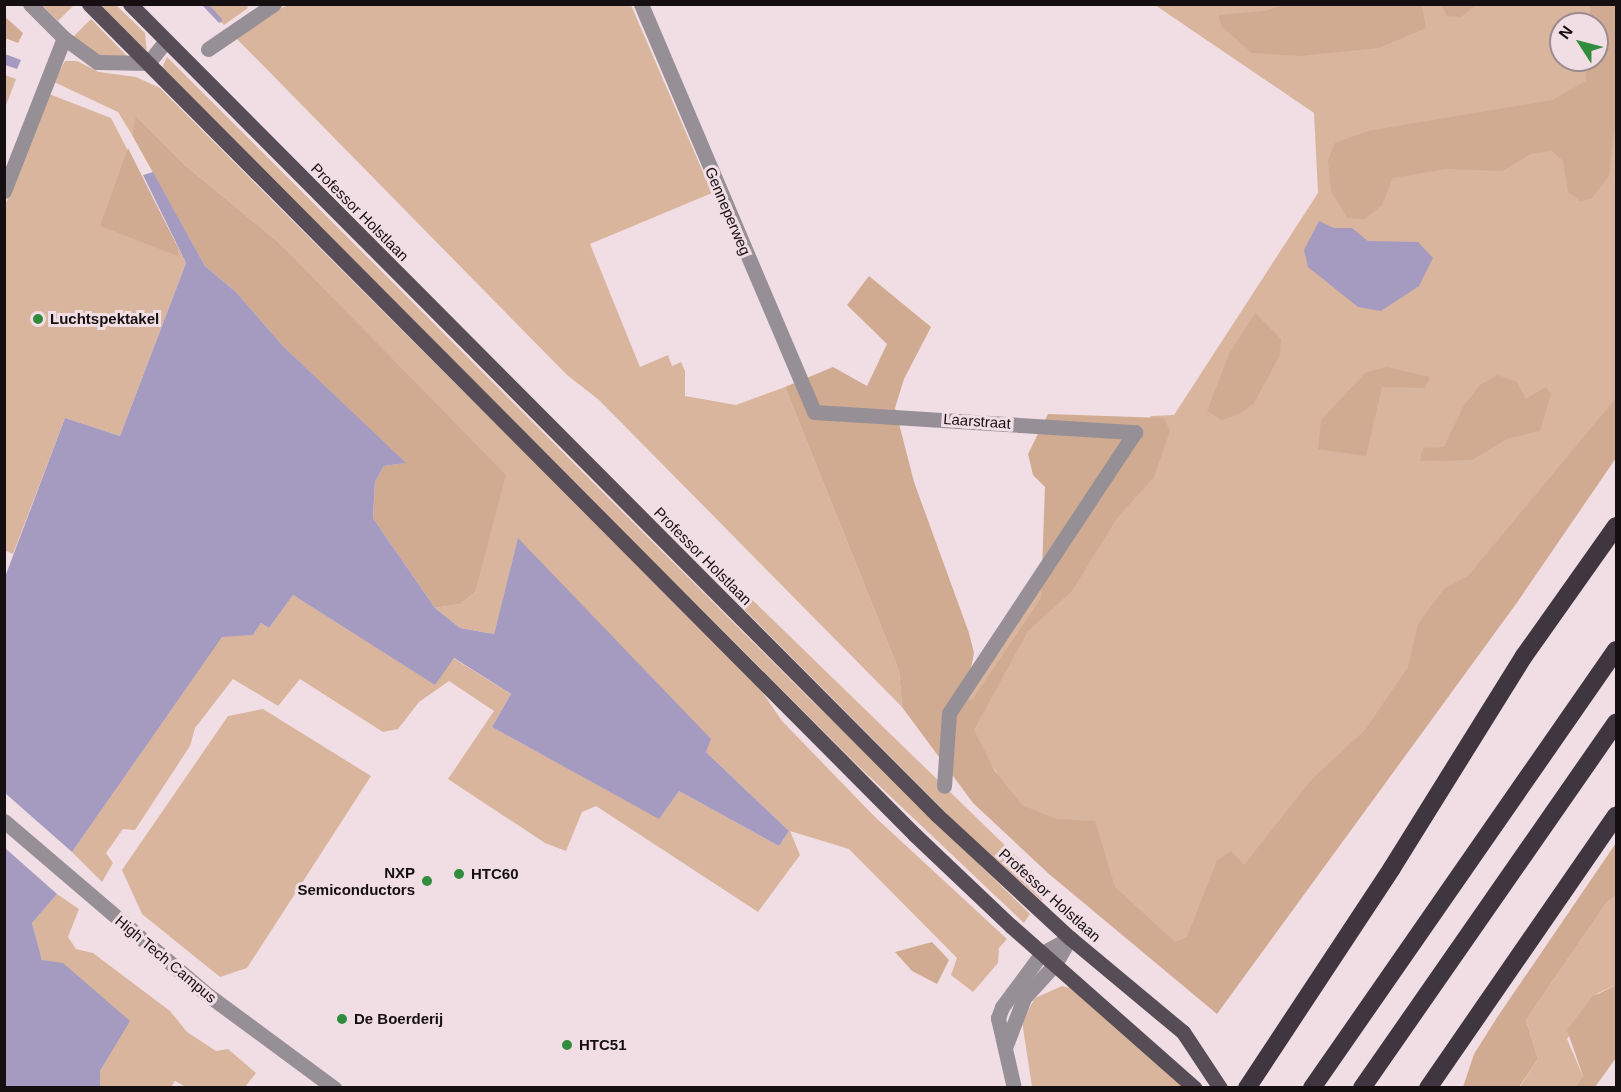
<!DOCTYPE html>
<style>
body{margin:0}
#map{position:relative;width:1621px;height:1092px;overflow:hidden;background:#f1dee4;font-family:Helvetica,sans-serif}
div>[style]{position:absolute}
.green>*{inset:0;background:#d9b59d}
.forest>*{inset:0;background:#d1ab91}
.water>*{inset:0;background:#a59bc1}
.stream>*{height:4.5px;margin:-2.25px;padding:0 2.25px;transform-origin:2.25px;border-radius:2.25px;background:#a59bc1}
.minor>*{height:15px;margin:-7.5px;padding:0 7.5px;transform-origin:7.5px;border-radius:7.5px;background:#969096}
.major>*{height:15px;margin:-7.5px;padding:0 7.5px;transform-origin:7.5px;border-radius:7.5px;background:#564d56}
.highway>*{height:18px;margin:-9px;padding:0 9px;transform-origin:9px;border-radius:9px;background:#403640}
.dots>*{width:16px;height:16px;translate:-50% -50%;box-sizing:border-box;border:3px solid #f1dee4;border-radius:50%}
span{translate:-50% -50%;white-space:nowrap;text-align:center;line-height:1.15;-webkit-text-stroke:6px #f1dee4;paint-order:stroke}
.street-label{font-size:15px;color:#160f11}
.poi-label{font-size:15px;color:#160f11;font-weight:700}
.left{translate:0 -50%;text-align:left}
.right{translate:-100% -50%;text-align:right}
.frame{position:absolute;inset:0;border:6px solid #160f11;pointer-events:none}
.north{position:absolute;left:1549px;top:12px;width:60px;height:60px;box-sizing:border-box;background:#f1dee4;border:2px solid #998b90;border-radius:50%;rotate:306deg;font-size:16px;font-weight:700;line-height:24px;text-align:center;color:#160f11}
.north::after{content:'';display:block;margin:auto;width:21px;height:27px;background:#328c3d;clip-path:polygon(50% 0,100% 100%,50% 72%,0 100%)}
</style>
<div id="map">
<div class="green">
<i style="clip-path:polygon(42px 5px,74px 5px,58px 21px)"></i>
<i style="clip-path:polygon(104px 5px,116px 5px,145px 33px,147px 53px,102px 7px)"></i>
<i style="clip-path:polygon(203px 5px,247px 5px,248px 8px,224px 25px)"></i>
<i style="clip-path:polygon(287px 5px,631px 5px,712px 193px,590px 244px,640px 367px,668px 355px,672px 366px,681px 362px,685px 371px,685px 396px,736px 405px,785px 387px,899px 671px,902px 707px,599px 400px,567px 375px,234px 36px)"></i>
<i style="clip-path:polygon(evenodd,1155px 5px,1616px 5px,1616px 435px,1216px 996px,1056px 866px,958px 712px,1151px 416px,1174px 415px,1318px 193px,1314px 113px,1155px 5px,1561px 24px,1597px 24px,1597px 60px,1561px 60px,1561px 24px)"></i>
<i style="clip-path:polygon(91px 19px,128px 57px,100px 56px,73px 37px)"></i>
<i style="clip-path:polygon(167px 57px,808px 697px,1030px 914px,1024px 923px,852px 760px,162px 68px)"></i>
<i style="clip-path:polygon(65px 61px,77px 61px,99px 72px,136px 77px,160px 88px,761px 690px,782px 721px,875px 817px,1007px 939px,999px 948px,998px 963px,973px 992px,951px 975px,957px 958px,849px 849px,790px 831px,800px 855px,758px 912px,596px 806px,582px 812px,566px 851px,545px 843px,448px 779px,494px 711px,449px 681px,419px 702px,398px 729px,383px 732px,300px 679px,278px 706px,233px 679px,195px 728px,190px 746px,135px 830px,123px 829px,106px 853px,113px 863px,102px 882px,72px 852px,222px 636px,253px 635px,261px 623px,269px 628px,293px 595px,434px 684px,453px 658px,511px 694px,492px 727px,659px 818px,679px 791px,779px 846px,789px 831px,706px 752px,518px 539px,494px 634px,460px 628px,435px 608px,460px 604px,475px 592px,316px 282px,277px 241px,185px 165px,137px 117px,132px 135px,118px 112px,54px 82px)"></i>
<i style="clip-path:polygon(5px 75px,16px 79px,5px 108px)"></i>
<i style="clip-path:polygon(49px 94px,111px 118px,186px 263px,120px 436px,65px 418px,13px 554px,4px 550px,4px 208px)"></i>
<i style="clip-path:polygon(734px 582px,1052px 891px,1042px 901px,961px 828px,726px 591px)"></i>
<i style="clip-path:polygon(263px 709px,371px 776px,247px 968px,220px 977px,142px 914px,122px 870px,228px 716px)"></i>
<i style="clip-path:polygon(57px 894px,79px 909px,68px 937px,76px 949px,93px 953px,170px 1011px,187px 1032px,216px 1051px,228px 1049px,256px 1073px,245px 1087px,186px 1087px,175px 1081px,171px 1087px,100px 1087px,100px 1071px,129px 1021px,42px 960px,32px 923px)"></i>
<i style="clip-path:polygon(1616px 896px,1616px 985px,1598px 993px,1567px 1039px,1583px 1076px,1575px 1087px,1519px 1088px,1538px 1059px,1526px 1020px,1607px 902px)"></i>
<i style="clip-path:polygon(1062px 986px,1074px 989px,1190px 1087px,1032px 1087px,1022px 1021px,1035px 998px)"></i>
</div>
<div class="forest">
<i style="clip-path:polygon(1284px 5px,1422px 5px,1426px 28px,1379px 48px,1300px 56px,1252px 53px,1222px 27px,1218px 15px,1264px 11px)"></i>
<i style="clip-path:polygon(1441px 5px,1441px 4px,1476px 5px,1461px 17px,1447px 16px)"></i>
<i style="clip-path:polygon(1591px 5px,1616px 5px,1616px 119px,1609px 176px,1591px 199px,1580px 201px,1568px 192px,1563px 161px,1552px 151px,1531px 154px,1502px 171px,1446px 169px,1393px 178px,1382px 205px,1365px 219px,1347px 218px,1331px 191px,1328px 160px,1335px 143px,1368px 131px,1552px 100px,1586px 81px,1586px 60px,1597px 60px,1597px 24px,1589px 24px)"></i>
<i style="clip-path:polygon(4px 16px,23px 33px,18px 43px,5px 38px)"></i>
<i style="clip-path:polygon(136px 116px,185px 165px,277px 241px,506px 475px,475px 592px,460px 604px,435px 608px,373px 518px,375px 482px,384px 466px,405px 463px,283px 346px,236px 292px,205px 266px,132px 135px)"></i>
<i style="clip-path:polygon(128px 148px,178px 248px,178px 256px,100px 226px)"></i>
<i style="clip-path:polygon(869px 276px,931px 327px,904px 379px,895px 408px,914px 482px,969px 633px,974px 653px,965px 699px,972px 700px,1041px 598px,1045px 487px,1033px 475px,1028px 454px,1048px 414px,1164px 418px,1170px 431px,1154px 477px,1117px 518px,1072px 591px,1028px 631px,974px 730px,995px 771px,1022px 805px,1057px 819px,1095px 821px,1115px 887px,1175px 942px,1187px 937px,1217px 860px,1231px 851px,1244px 865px,1312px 779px,1365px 730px,1408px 667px,1418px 624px,1444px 589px,1468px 576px,1616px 398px,1616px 458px,1516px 604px,1217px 1014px,1049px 874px,973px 803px,902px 707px,899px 671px,785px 387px,833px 367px,867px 386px,887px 344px,847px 305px)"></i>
<i style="clip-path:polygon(1255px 313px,1281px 339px,1280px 355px,1254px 403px,1239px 414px,1222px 420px,1207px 411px,1229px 354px)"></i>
<i style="clip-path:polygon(1387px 367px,1430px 377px,1425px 388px,1382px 387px,1366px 456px,1318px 449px,1321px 420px,1366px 372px)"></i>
<i style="clip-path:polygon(1498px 375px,1517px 382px,1526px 399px,1546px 387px,1551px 394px,1540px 431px,1509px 438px,1472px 460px,1420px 461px,1423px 448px,1444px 447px,1464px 405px,1481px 384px)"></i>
<i style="clip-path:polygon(1616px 843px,1616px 896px,1607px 902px,1526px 1020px,1538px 1059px,1519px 1087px,1463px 1087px,1474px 1054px,1498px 1016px)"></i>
<i style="clip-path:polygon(932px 942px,949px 960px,937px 984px,912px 971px,895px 952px)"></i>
<i style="clip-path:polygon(1616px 985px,1616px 1058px,1595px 1087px,1575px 1087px,1583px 1076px,1567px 1030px,1592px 997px)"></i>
</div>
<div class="water">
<i style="clip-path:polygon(5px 54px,21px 60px,17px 69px,5px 65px)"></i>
<i style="clip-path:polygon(153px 172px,205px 266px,236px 292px,283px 346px,406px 463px,384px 466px,375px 482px,373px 518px,435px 608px,460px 628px,494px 634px,518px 538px,711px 739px,706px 752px,789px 831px,779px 846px,679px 791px,659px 819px,492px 727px,511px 694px,454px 658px,435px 685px,293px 595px,269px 628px,261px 623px,253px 635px,222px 637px,72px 852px,5px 793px,5px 577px,65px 418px,120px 436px,186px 263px,143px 175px)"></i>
<i style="clip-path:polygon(1319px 221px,1334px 228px,1352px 228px,1368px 241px,1418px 242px,1433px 258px,1419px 286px,1381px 311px,1358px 307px,1308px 267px,1304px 250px)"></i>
<i style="clip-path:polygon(5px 848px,57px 894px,32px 923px,42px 960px,63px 963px,130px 1021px,100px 1071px,100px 1087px,5px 1087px)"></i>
</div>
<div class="stream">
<i style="left:205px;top:4px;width:21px;rotate:47deg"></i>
</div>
<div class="minor">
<i style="left:30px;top:4px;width:48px;rotate:45deg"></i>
<i style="left:64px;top:38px;width:41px;rotate:36deg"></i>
<i style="left:97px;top:62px;width:51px;rotate:1.1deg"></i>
<i style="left:148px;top:63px;width:28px;rotate:-51deg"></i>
<i style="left:641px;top:4px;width:443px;rotate:67deg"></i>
<i style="left:814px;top:412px;width:322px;rotate:3.6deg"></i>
<i style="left:1135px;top:432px;width:337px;rotate:123.5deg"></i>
<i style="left:949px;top:713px;width:73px;rotate:93.9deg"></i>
<i style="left:208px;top:49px;width:80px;rotate:-34.3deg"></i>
<i style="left:4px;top:191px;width:164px;rotate:-68.6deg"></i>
<i style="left:4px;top:821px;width:268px;rotate:40.5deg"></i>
<i style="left:208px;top:995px;width:157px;rotate:36.4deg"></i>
<i style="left:1006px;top:1045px;width:50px;rotate:-69deg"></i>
<i style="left:1024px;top:998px;width:46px;rotate:-47.6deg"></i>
<i style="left:1055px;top:964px;width:30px;rotate:-60deg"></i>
<i style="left:1014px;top:1088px;width:72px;rotate:-102.9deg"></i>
<i style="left:998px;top:1018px;width:12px;rotate:-70deg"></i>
<i style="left:1002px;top:1007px;width:67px;rotate:-53.5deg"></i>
<i style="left:1042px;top:953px;width:32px;rotate:-28deg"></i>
</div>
<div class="major">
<i style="left:89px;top:4px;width:1172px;rotate:45.17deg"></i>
<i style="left:915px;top:835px;width:132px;rotate:43.5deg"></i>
<i style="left:1011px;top:926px;width:245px;rotate:41.4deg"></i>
<i style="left:130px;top:4px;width:1144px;rotate:45.14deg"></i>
<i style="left:937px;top:815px;width:181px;rotate:42.8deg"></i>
<i style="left:1070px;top:938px;width:147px;rotate:39.8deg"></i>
<i style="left:1183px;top:1032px;width:67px;rotate:56.5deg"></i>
</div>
<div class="highway">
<i style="left:1247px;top:1088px;width:263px;rotate:-56.6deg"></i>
<i style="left:1392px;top:868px;width:250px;rotate:-58.1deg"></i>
<i style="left:1524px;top:656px;width:159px;rotate:-54.7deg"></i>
<i style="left:1312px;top:1088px;width:533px;rotate:-55.24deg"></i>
<i style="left:1362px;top:1088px;width:445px;rotate:-55.2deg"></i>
<i style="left:1428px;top:1088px;width:331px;rotate:-55.4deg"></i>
</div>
<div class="dots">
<i style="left:38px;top:319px;background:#328c3d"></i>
<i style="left:459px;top:874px;background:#328c3d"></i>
<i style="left:427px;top:881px;background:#328c3d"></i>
<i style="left:342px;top:1019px;background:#328c3d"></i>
<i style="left:567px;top:1045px;background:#328c3d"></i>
</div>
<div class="street-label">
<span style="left:728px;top:211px;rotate:67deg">Genneperweg</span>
<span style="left:360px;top:212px;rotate:45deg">Professor Holstlaan</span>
<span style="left:977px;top:421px;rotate:4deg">Laarstraat</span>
<span style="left:703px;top:556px;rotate:45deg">Professor Holstlaan</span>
<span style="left:1050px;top:895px;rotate:42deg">Professor Holstlaan</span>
<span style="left:166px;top:959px;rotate:40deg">High Tech Campus</span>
</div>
<div class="poi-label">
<span class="left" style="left:50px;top:319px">Luchtspektakel</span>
<span class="right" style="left:415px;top:881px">NXP<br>Semiconductors</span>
<span class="left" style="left:471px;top:874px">HTC60</span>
<span class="left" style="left:354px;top:1019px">De Boerderij</span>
<span class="left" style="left:579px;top:1045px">HTC51</span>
</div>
<div class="frame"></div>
<div class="north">N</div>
</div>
